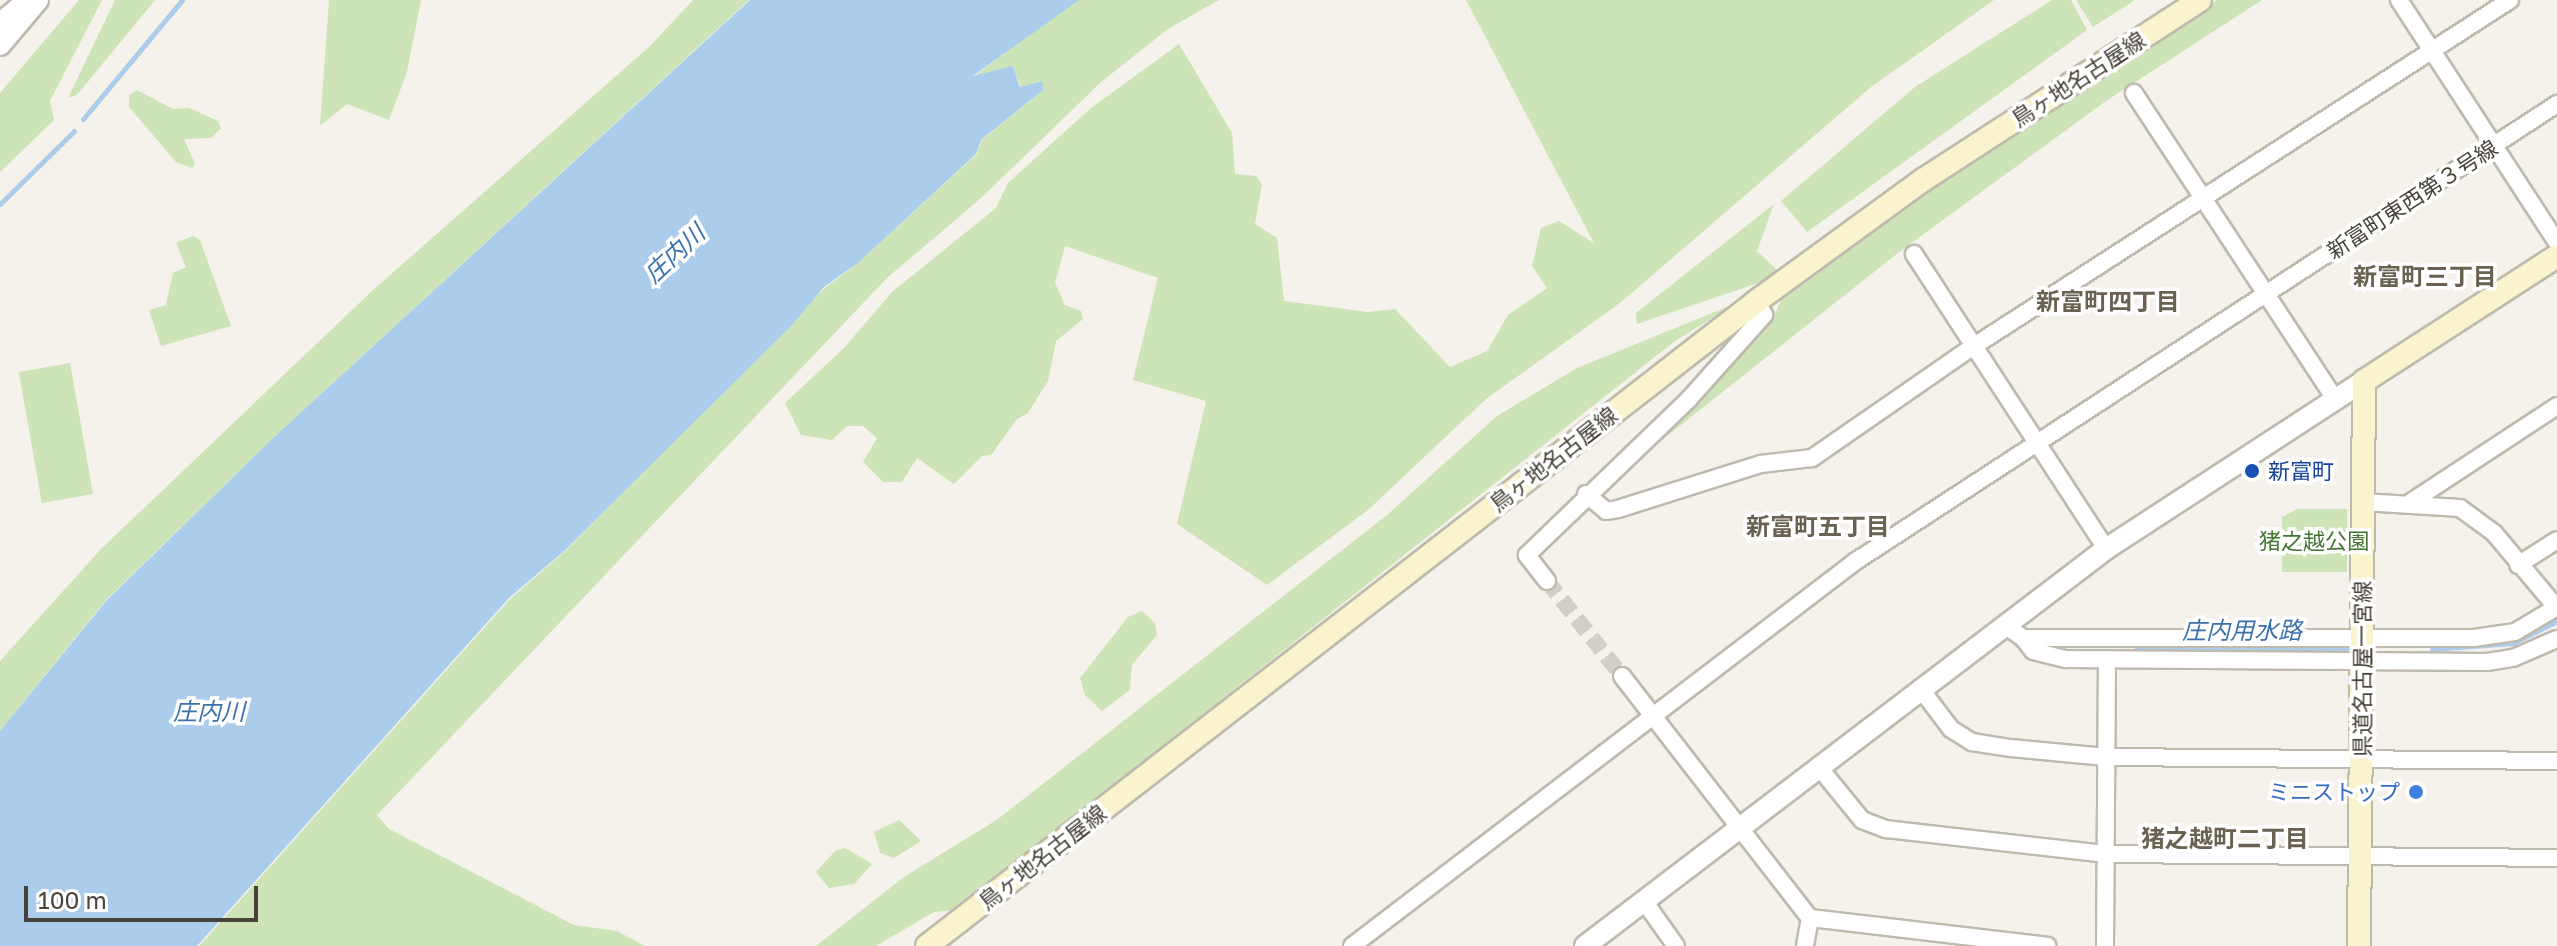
<!DOCTYPE html>
<meta charset="utf-8">
<style>
body{margin:0}
#map{position:relative;width:2557px;height:946px;overflow:hidden;background:#f4f2ea;font-family:"Golos Text","Noto Sans JP",sans-serif}
div>[style]{position:absolute}
.green>*{inset:0;background:#cce4b7;transform-origin:0 0}
.water>*{inset:0;background:#accceb}
.stream>*{height:5px;margin:-2.5px;padding:0 2.5px;transform-origin:2.5px;border-radius:2.5px;background:#accceb}
.minor-tunnel>*{height:16px;margin-top:-8px;transform-origin:0;background:repeating-linear-gradient(90deg,#d1cfc7 0 16px,transparent 0 24px)}
.roads{filter:drop-shadow(2px 0 #bfbaae) drop-shadow(-2px 0 #bfbaae) drop-shadow(0 2px #bfbaae) drop-shadow(0 -2px #bfbaae)}
.minor>*{height:16px;margin:-8px;padding:0 8px;transform-origin:8px;border-radius:8px;background:#fff}
.tertiary>*{height:20px;margin:-10px;padding:0 10px;transform-origin:10px;border-radius:10px;background:#fff}
.secondary>*{height:22px;margin:-11px;padding:0 11px;transform-origin:11px;border-radius:11px;background:#faf4ce}
.dots>*{width:22px;height:22px;translate:-50% -50%;box-sizing:border-box;border:4px solid #fff;border-radius:50%}
span{translate:-50% -50%;white-space:nowrap;text-align:center;line-height:1.15;-webkit-text-stroke:7px #fff;paint-order:stroke}
.street-label{font-size:22px;color:#474339}
.transit-label{font-size:22px;color:#164399}
.left{translate:0 -50%;text-align:left}
.park-label{font-size:22px;color:#447530}
.shop-label{font-size:22px;color:#366cbe}
.right{translate:-100% -50%;text-align:right}
.water-label{font-size:24px;color:#3a71ab;font-style:italic}
.neighbourhood-label{font-size:24px;color:#696251;font-weight:700}
.scale{position:absolute;left:24px;top:886px;width:234px;height:36px;box-sizing:border-box;border:4px solid #474339;border-top:0;padding-left:10px;font-size:24px;line-height:28px;white-space:nowrap;color:#474339;-webkit-text-stroke:6px #fff;paint-order:stroke}
</style>
<div id="map">
<div class="green">
<i style="clip-path:polygon(79px 0,102px 0,50px 101px,54px 120px,0 172px,0 93px)"></i>
<i style="clip-path:polygon(115px 0,155px 0,77px 95px,68px 98px)"></i>
<i style="clip-path:polygon(329px 0,421px 0,407px 72px,389px 120px,347px 104px,320px 126px)"></i>
<i style="clip-path:polygon(693px 0,749px 0,272px 439px,105px 601px,0 731px,0 661px,101px 549px,372px 291px,650px 46px)"></i>
<i style="clip-path:polygon(1076px 0,1219px 0,1168px 29px,1101px 82px,980px 199px,887px 278px,377px 815px,389px 829px,574px 925px,617px 931px,645px 946px,199px 946px,510px 599px,564px 552px,825px 288px,859px 262px,977px 154px,981px 141px,1043px 90px,1041px 81px,1021px 87px,1013px 66px,972px 78px)"></i>
<i style="clip-path:polygon(1466px 0,1994px 0,1871px 87px,1620px 303px,1486px 399px,1368px 510px,1267px 585px,1177px 524px,1206px 401px,1133px 380px,1158px 278px,1065px 246px,1055px 283px,1065px 305px,1081px 311px,1083px 319px,1056px 341px,1048px 381px,1028px 413px,1017px 419px,991px 455px,982px 456px,954px 484px,917px 458px,902px 482px,883px 482px,863px 462px,877px 438px,863px 426px,847px 426px,832px 440px,801px 435px,785px 403px,845px 347px,892px 292px,996px 208px,1008px 183px,1091px 108px,1179px 44px,1232px 133px,1235px 174px,1256px 176px,1262px 184px,1255px 224px,1277px 238px,1284px 301px,1368px 312px,1395px 309px,1450px 367px,1487px 351px,1508px 315px,1547px 288px,1532px 266px,1541px 228px,1559px 221px,1594px 243px)"></i>
<i style="clip-path:polygon(2052px 0,2071px 0,2087px 30px,1807px 232px,1781px 201px,1915px 87px)"></i>
<i style="clip-path:polygon(2076px 0,2135px 0,2093px 27px)"></i>
<i style="clip-path:polygon(2217px 0,2262px 0,2106px 101px,1903px 249px,1605px 485px,1776px 311px,1785px 293px,1978px 153px)"></i>
<i style="clip-path:polygon(137px 90px,173px 109px,189px 108px,218px 121px,221px 128px,211px 138px,184px 139px,195px 164px,192px 168px,176px 162px,129px 107px,129px 95px)"></i>
<i style="clip-path:polygon(1774px 204px,1757px 251px,1778px 271px,1770px 279px,1637px 324px,1636px 313px)"></i>
<i style="clip-path:polygon(193px 236px,200px 240px,231px 326px,161px 346px,149px 310px,166px 305px,173px 273px,186px 267px,176px 243px)"></i>
<i style="clip-path:polygon(1737px 303px,1675px 341px,955px 910px,934px 912px,876px 946px,816px 946px,904px 877px,998px 819px,1387px 515px,1497px 416px,1577px 368px)"></i>
<i style="left:70px;top:363px;width:133px;height:52px;rotate:80deg"></i>
<i style="clip-path:polygon(2297px 509px,2347px 509px,2347px 572px,2282px 572px,2282px 517px)"></i>
<i style="clip-path:polygon(1142px 611px,1155px 623px,1157px 635px,1132px 665px,1130px 690px,1102px 711px,1085px 695px,1080px 678px,1128px 617px)"></i>
<i style="clip-path:polygon(899px 820px,921px 841px,894px 858px,880px 853px,874px 832px)"></i>
<i style="clip-path:polygon(845px 848px,872px 864px,854px 884px,829px 888px,816px 872px,835px 851px)"></i>
</div>
<div class="water">
<i style="clip-path:polygon(750px 0,1079px 0,973px 76px,1013px 66px,1020px 87px,1042px 81px,1043px 90px,981px 140px,976px 154px,859px 262px,824px 287px,792px 325px,563px 552px,509px 598px,197px 946px,0 946px,0 731px,106px 601px,272px 439px)"></i>
</div>
<div class="stream">
<i style="left:83px;top:119px;width:155px;rotate:-50.2deg"></i>
<i style="left:0;top:204px;width:104px;rotate:-44.6deg"></i>
<i style="left:2137px;top:648px;width:210px"></i>
<i style="left:2432px;top:649px;width:81px;rotate:-4.2deg"></i>
<i style="left:2513px;top:643px;width:49px;rotate:-26.6deg"></i>
</div>
<div class="minor-tunnel">
<i style="left:1547px;top:581px;width:121px;rotate:51.7deg"></i>
</div>
<div class="roads">
<div class="minor">
<i style="left:2399px;top:0;width:289px;rotate:56.9deg"></i>
<i style="left:0;top:21px;width:23px;rotate:-40deg"></i>
<i style="left:18px;top:6px;width:14px;rotate:4deg"></i>
<i style="left:2134px;top:93px;width:367px;rotate:56.7deg"></i>
<i style="left:1914px;top:254px;width:352px;rotate:56.9deg"></i>
<i style="left:1586px;top:494px;width:26px;rotate:40deg"></i>
<i style="left:1606px;top:511px;width:12px;rotate:-9deg"></i>
<i style="left:1618px;top:509px;width:150px;rotate:-17.5deg"></i>
<i style="left:1761px;top:464px;width:51px;rotate:-6.7deg"></i>
<i style="left:1812px;top:458px;width:197px;rotate:-34.7deg"></i>
<i style="left:1974px;top:346px;width:638px;rotate:-32.84deg"></i>
<i style="left:2363px;top:502px;width:97px;rotate:3.5deg"></i>
<i style="left:2460px;top:508px;width:42px;rotate:36.3deg"></i>
<i style="left:2494px;top:533px;width:98px;rotate:50deg"></i>
<i style="left:2411px;top:502px;width:175px;rotate:-33.3deg"></i>
<i style="left:2518px;top:565px;width:46px;rotate:-32.7deg"></i>
<i style="left:1547px;top:581px;width:33px;rotate:-128deg"></i>
<i style="left:1527px;top:555px;width:225px;rotate:-43.9deg"></i>
<i style="left:1689px;top:399px;width:113px;rotate:-48.2deg"></i>
<i style="left:1764px;top:315px;width:16px;rotate:-117deg"></i>
<i style="left:2004px;top:625px;width:23px;rotate:34deg"></i>
<i style="left:2023px;top:638px;width:451px"></i>
<i style="left:2474px;top:638px;width:41px;rotate:-8.3deg"></i>
<i style="left:2515px;top:632px;width:49px;rotate:-30.8deg"></i>
<i style="left:2023px;top:638px;width:16px;rotate:52deg"></i>
<i style="left:2033px;top:651px;width:34px;rotate:14deg"></i>
<i style="left:2066px;top:659px;width:421px;rotate:0.4deg"></i>
<i style="left:2487px;top:662px;width:26px;rotate:-9deg"></i>
<i style="left:2513px;top:658px;width:48px;rotate:-23.4deg"></i>
<i style="left:1622px;top:676px;width:306px;rotate:52.2deg"></i>
<i style="left:1810px;top:918px;width:239px;rotate:6.7deg"></i>
<i style="left:1920px;top:688px;width:51px;rotate:52.9deg"></i>
<i style="left:1951px;top:729px;width:25px;rotate:32deg"></i>
<i style="left:1972px;top:742px;width:39px;rotate:9deg"></i>
<i style="left:2011px;top:748px;width:95px;rotate:5.4deg"></i>
<i style="left:2106px;top:757px;width:451px;rotate:0.5deg"></i>
<i style="left:1818px;top:766px;width:70px;rotate:50.8deg"></i>
<i style="left:1862px;top:820px;width:26px;rotate:21deg"></i>
<i style="left:1886px;top:829px;width:221px;rotate:6.5deg"></i>
<i style="left:2106px;top:854px;width:451px;rotate:0.5deg"></i>
<i style="left:1644px;top:901px;width:55px;rotate:54.6deg"></i>
<i style="left:1352px;top:946px;width:634px;rotate:-37.38deg"></i>
<i style="left:1856px;top:561px;width:837px;rotate:-33.1deg"></i>
<i style="left:1805px;top:946px;width:28px;rotate:-80deg"></i>
<i style="left:2105px;top:946px;width:287px;rotate:-89.6deg"></i>
</div>
<div class="tertiary">
<i style="left:0;top:45px;width:59px;rotate:-49.8deg"></i>
<i style="left:1585px;top:946px;width:655px;rotate:-37.31deg"></i>
<i style="left:2106px;top:549px;width:308px;rotate:-33.1deg"></i>
</div>
<div class="secondary">
<i style="left:927px;top:946px;width:1051px;rotate:-37.85deg"></i>
<i style="left:1757px;top:301px;width:205px;rotate:-36.1deg"></i>
<i style="left:1923px;top:180px;width:330px;rotate:-33deg"></i>
<i style="left:2359px;top:946px;width:565px;rotate:-89.49deg"></i>
<i style="left:2364px;top:381px;width:230px;rotate:-32.9deg"></i>
</div>
</div>
<div class="dots">
<i style="left:2252px;top:471px;background:#1a4fb4"></i>
<i style="left:2416px;top:792px;background:#3f7fe0"></i>
</div>
<div class="street-label">
<span style="left:2078px;top:79px;rotate:-33deg">鳥ヶ地名古屋線</span>
<span style="left:2412px;top:199px;rotate:-33deg">新富町東西第３号線</span>
<span style="left:1553px;top:459px;rotate:-38deg">鳥ヶ地名古屋線</span>
<span style="left:2362px;top:669px;rotate:-90deg">県道名古屋一宮線</span>
<span style="left:1042px;top:857px;rotate:-38deg">鳥ヶ地名古屋線</span>
</div>
<div class="transit-label">
<span class="left" style="left:2268px;top:471px">新富町</span>
</div>
<div class="park-label">
<span style="left:2314px;top:541px">猪之越公園</span>
</div>
<div class="shop-label">
<span class="right" style="left:2400px;top:792px">ミニストップ</span>
</div>
<div class="water-label">
<span style="left:674px;top:253px;rotate:-43deg">庄内川</span>
<span style="left:2242px;top:630px">庄内用水路</span>
<span style="left:209px;top:711px">庄内川</span>
</div>
<div class="neighbourhood-label">
<span style="left:2425px;top:276px">新富町三丁目</span>
<span style="left:2108px;top:301px">新富町四丁目</span>
<span style="left:1818px;top:526px">新富町五丁目</span>
<span style="left:2225px;top:838px">猪之越町二丁目</span>
</div>
<div class="scale">100 m</div>
</div>
